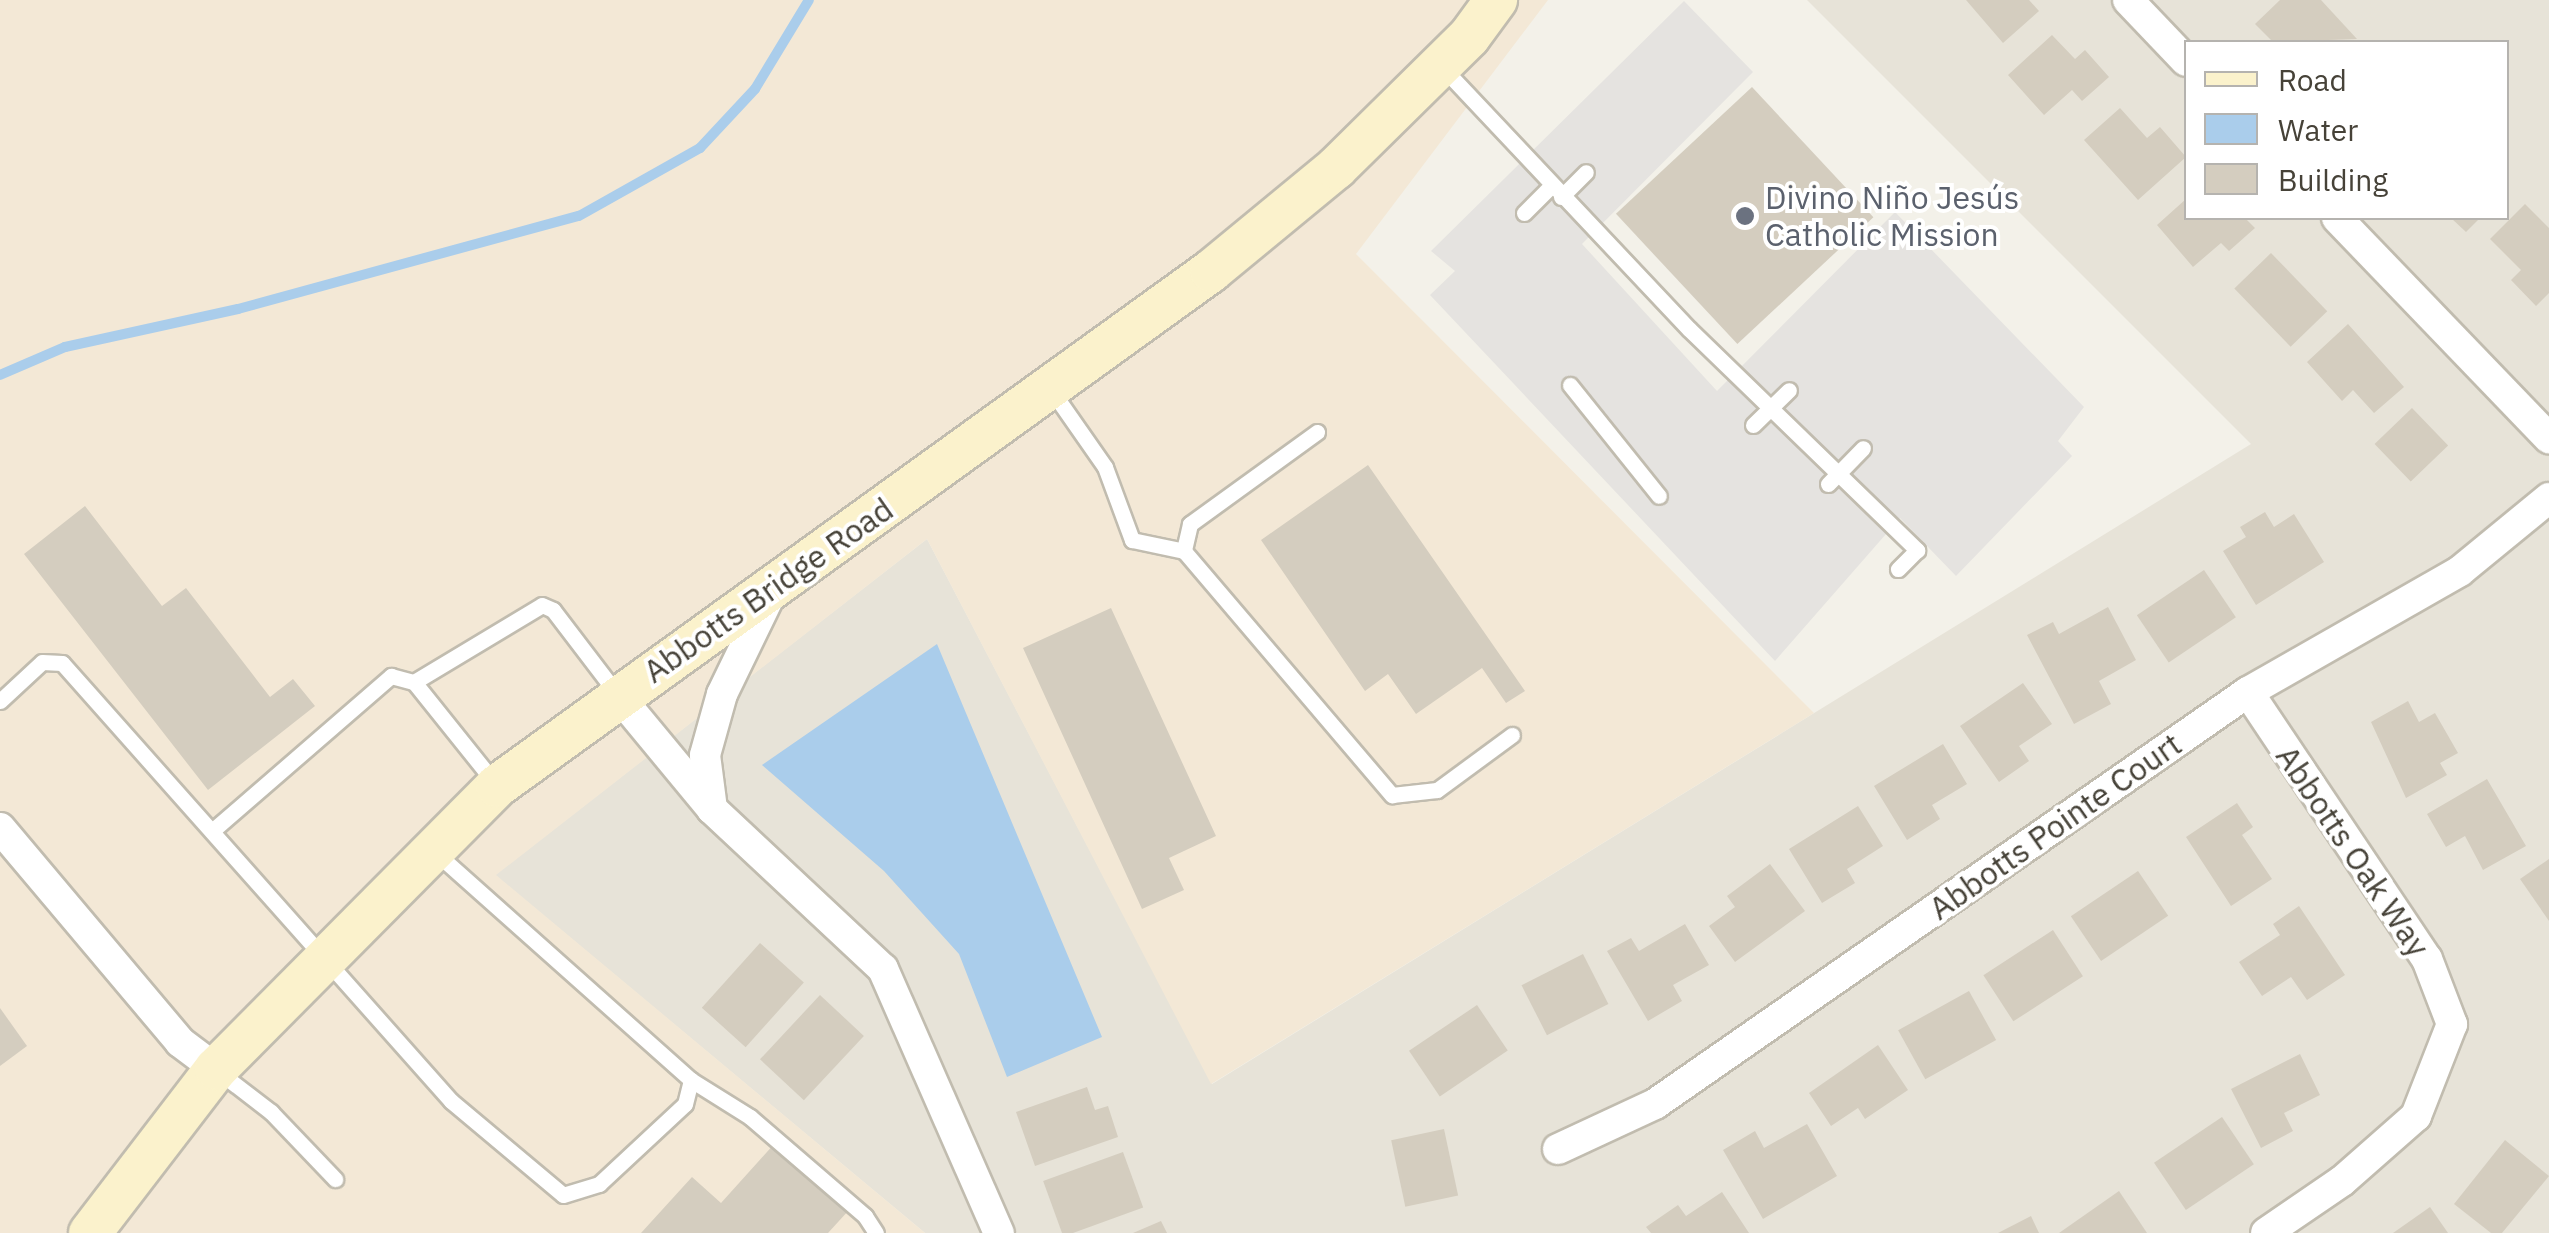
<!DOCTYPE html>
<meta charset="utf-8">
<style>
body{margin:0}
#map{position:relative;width:2549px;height:1233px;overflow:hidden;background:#f3f1e9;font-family:"IBM Plex Sans",sans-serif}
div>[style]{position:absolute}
.residential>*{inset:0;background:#e7e3d8}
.commercial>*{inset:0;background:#f3e8d6}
.parking>*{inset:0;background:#e5e3e0}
.water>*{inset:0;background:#aacdeb}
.stream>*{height:10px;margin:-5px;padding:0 5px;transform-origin:5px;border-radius:5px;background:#aacdeb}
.building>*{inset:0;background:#d4cdbf;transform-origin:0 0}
.roads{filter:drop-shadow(2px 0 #c1bcaf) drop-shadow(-2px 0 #c1bcaf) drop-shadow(0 2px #c1bcaf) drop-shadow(0 -2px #c1bcaf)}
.service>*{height:15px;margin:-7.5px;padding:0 7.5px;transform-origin:7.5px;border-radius:7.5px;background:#fff}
.minor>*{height:30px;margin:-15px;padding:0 15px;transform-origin:15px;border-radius:15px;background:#fff}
.secondary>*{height:42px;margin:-21px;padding:0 21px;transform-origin:21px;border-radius:21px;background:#fbf2cc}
.dots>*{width:28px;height:28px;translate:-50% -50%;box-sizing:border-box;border:5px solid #fff;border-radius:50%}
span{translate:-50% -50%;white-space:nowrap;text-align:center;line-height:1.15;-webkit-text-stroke:8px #fff;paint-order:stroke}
.worship-label{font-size:32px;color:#5b616d}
.left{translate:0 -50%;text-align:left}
.street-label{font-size:32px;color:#464238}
.legend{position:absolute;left:2184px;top:40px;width:325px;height:180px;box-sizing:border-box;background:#fff;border:2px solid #b5b3af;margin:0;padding:12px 18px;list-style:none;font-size:30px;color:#464238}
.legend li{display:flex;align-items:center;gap:20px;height:50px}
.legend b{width:50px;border:2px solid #b5b3af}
</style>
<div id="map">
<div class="residential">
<i style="clip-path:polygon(evenodd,1807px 0,2549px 0,2549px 1233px,925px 1233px,495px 875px,927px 539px,1212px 1084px,2251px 444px,1807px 0,2186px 42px,2506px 42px,2506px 218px,2186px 218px,2186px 42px)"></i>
</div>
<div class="commercial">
<i style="clip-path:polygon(0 0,1548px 0,1356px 254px,1814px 713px,1211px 1084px,927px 539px,496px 875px,925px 1233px,0 1233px)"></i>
</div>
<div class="parking">
<i style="clip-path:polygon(1684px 1px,1753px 72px,1582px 244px,1717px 391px,1895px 212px,2084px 407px,2058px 441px,2072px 456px,1956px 576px,1900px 518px,1775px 661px,1430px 295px,1455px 271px,1431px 251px)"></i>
</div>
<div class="water">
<i style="clip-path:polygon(937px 644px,1102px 1037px,1007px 1077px,959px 954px,884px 871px,762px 765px)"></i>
</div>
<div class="stream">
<i style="left:0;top:375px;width:71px;rotate:-23.3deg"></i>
<i style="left:65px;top:347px;width:177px;rotate:-12.4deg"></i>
<i style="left:238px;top:309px;width:353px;rotate:-15.3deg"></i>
<i style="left:579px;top:216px;width:139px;rotate:-29.3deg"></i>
<i style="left:700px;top:148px;width:81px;rotate:-47deg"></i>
<i style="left:755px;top:89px;width:104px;rotate:-58.8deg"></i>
</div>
<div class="building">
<i style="clip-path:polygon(1966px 0,2029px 0,2039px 11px,2003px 43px)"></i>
<i style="clip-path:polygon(2280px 0,2321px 0,2357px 39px,2273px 42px,2255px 24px)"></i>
<i style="clip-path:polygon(2052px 35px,2075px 59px,2085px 50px,2109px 77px,2082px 101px,2072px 90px,2044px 115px,2008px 75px)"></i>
<i style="left:1752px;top:87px;width:178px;height:186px;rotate:47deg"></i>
<i style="clip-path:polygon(2120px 108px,2147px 138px,2160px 127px,2186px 157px,2138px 200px,2084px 140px)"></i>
<i style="clip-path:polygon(2186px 199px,2186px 218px,2245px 218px,2255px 228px,2229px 251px,2221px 243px,2193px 267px,2157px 225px)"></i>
<i style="clip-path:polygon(2525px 204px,2549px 228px,2549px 293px,2536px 306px,2511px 280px,2521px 270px,2490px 239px)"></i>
<i style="clip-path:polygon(2451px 218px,2480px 218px,2466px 232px)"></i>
<i style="left:2271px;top:253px;width:81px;height:51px;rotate:46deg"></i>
<i style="clip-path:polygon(2348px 324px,2404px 387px,2374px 413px,2353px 390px,2342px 401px,2307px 362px)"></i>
<i style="left:2412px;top:408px;width:52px;height:52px;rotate:46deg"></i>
<i style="clip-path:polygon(1368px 465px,1525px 691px,1506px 703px,1482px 668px,1416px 714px,1388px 674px,1365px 691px,1261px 540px)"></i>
<i style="clip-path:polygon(85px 506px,162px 606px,186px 588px,270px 697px,293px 679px,315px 706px,208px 790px,24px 554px)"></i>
<i style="clip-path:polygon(2265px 512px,2274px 527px,2294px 514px,2324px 562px,2256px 605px,2223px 551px,2246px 537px,2240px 527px)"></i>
<i style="left:2204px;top:570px;width:57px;height:81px;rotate:56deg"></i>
<i style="clip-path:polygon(2108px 607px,2136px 660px,2099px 681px,2111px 704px,2074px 724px,2027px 635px,2053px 622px,2059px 634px)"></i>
<i style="clip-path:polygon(1111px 608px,1216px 836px,1169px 858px,1184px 890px,1142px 909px,1023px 648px)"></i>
<i style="clip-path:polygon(2023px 683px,2052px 724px,2019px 746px,2029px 761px,1999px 782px,1960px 726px)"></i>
<i style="clip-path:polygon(2408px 701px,2419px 722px,2435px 713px,2458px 753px,2440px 763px,2447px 775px,2406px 798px,2371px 722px)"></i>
<i style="clip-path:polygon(1943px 744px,1967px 784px,1932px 805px,1940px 819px,1907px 840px,1874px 786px)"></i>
<i style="clip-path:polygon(2487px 779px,2526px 846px,2483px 870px,2465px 836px,2446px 847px,2427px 814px)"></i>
<i style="clip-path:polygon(2237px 803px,2253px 827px,2242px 835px,2272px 879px,2231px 906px,2186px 837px)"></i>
<i style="clip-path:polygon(1858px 806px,1883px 846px,1847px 869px,1855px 883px,1822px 903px,1789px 849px)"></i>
<i style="clip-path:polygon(2549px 859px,2549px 921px,2520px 879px)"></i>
<i style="clip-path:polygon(1770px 864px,1805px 911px,1735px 962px,1709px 926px,1735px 907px,1727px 896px)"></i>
<i style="left:2138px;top:871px;width:54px;height:81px;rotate:56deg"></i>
<i style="clip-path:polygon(2299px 906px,2345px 975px,2307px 1000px,2291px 977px,2262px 996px,2239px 962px,2280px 935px,2273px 924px)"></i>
<i style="clip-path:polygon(1685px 924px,1709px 965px,1673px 985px,1682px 1001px,1648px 1021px,1607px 951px,1631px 938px,1639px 951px)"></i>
<i style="left:2053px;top:930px;width:55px;height:83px;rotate:57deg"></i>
<i style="left:760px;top:943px;width:59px;height:87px;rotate:42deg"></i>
<i style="left:1583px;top:954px;width:56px;height:69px;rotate:63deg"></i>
<i style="left:1969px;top:991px;width:56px;height:81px;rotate:61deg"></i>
<i style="left:820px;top:995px;width:60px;height:88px;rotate:43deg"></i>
<i style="left:1477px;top:1005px;width:55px;height:82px;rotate:56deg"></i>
<i style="clip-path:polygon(0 1008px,27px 1046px,0 1066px)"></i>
<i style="clip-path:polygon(1878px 1045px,1908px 1090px,1865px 1119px,1858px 1108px,1831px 1126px,1809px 1093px)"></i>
<i style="clip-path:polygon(2300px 1054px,2320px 1095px,2284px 1113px,2293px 1131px,2261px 1148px,2231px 1089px)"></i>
<i style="clip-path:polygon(1087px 1087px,1095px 1110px,1108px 1106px,1118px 1137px,1035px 1166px,1016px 1112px)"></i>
<i style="left:2222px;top:1117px;width:57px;height:82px;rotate:56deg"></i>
<i style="clip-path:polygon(1807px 1124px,1837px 1176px,1763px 1219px,1723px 1150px,1755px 1131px,1764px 1148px)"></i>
<i style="left:1444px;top:1129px;width:68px;height:54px;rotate:78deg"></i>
<i style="clip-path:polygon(2505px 1140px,2549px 1176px,2502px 1233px,2491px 1233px,2454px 1204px)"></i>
<i style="clip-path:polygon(776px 1142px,849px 1210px,828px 1233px,641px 1233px,692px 1177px,721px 1203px)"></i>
<i style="left:1123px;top:1152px;width:59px;height:85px;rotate:70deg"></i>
<i style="clip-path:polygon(2119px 1191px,2147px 1233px,2059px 1233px)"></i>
<i style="clip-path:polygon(1722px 1192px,1749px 1233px,1651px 1233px,1646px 1227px,1678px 1205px,1686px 1216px)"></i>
<i style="clip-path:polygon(2430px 1207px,2448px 1233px,2393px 1233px)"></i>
<i style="clip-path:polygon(2031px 1216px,2039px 1233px,1998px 1233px)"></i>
<i style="clip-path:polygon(1161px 1221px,1167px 1233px,1133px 1233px)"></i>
</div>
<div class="roads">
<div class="service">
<i style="left:1442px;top:67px;width:360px;rotate:46.7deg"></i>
<i style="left:1689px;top:329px;width:318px;rotate:44.1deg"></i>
<i style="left:1917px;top:550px;width:27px;rotate:135deg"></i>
<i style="left:1561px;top:197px;width:35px;rotate:-45deg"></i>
<i style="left:1524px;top:213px;width:38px;rotate:-45deg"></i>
<i style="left:1570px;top:385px;width:142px;rotate:51.3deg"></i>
<i style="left:1052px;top:391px;width:93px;rotate:55.1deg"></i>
<i style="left:1105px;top:467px;width:78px;rotate:69.7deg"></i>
<i style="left:1132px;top:540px;width:53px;rotate:11.9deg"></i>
<i style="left:1753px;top:425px;width:50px;rotate:-44.2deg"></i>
<i style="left:1317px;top:432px;width:157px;rotate:144.1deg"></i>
<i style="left:1190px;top:524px;width:28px;rotate:103deg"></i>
<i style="left:1184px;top:551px;width:321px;rotate:49.6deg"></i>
<i style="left:1392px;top:795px;width:45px;rotate:-6.3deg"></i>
<i style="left:1437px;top:790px;width:93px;rotate:-36.3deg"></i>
<i style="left:1828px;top:484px;width:50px;rotate:-45.8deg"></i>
<i style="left:414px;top:682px;width:149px;rotate:-31deg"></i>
<i style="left:542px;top:605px;width:12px;rotate:24deg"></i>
<i style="left:553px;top:610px;width:106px;rotate:52.7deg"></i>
<i style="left:0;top:701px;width:57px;rotate:-42.9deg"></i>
<i style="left:42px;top:662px;width:20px;rotate:3deg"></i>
<i style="left:62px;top:663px;width:586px;rotate:48.39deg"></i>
<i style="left:451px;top:1101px;width:146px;rotate:40deg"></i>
<i style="left:563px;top:1195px;width:38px;rotate:-17deg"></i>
<i style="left:599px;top:1184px;width:117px;rotate:-42.9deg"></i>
<i style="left:685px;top:1104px;width:25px;rotate:-76deg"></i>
<i style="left:691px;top:1080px;width:343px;rotate:-138.3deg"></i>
<i style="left:212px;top:831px;width:237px;rotate:-40.9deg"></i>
<i style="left:391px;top:676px;width:24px;rotate:15deg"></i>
<i style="left:414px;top:682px;width:129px;rotate:51.3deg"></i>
<i style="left:219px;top:1072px;width:66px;rotate:37.6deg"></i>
<i style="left:271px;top:1112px;width:93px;rotate:46.3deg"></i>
<i style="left:691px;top:1080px;width:70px;rotate:32.1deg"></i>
<i style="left:750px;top:1117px;width:152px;rotate:40.7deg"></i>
<i style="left:865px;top:1216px;width:20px;rotate:57deg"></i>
</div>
<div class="minor">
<i style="left:2128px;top:0;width:84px;rotate:46.4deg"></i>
<i style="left:2337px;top:218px;width:306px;rotate:46.1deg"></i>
<i style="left:2248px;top:692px;width:321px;rotate:56.2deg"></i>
<i style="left:2427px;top:959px;width:70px;rotate:69deg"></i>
<i style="left:2452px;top:1024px;width:99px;rotate:111.4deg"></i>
<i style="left:2416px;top:1116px;width:98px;rotate:138.7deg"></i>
<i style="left:2342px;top:1181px;width:92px;rotate:145.6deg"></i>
<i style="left:617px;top:694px;width:149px;rotate:50.4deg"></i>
<i style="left:712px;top:809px;width:234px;rotate:43.1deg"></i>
<i style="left:883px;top:969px;width:288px;rotate:66.3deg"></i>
<i style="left:712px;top:809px;width:54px;rotate:-97.4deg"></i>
<i style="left:705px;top:755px;width:63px;rotate:-74.4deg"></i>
<i style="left:722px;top:694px;width:112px;rotate:-64.1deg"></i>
<i style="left:0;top:828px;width:280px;rotate:49.9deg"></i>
<i style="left:180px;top:1042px;width:45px;rotate:36.9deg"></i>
<i style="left:1558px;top:1149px;width:107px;rotate:-24.9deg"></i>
<i style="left:1655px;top:1104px;width:722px;rotate:-34.79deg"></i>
<i style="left:2248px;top:692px;width:244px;rotate:-29.7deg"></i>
<i style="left:2460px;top:571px;width:115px;rotate:-39.4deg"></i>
</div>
<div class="secondary">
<i style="left:90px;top:1233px;width:207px;rotate:-52.5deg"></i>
<i style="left:216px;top:1069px;width:399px;rotate:-45.2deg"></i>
<i style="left:497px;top:786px;width:880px;rotate:-35.8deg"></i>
<i style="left:1211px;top:271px;width:162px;rotate:-39.5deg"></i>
<i style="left:1336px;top:168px;width:187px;rotate:-44.6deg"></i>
<i style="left:1469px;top:37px;width:46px;rotate:-53.9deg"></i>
</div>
</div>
<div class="dots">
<i style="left:1745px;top:216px;background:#6b7280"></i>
</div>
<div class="worship-label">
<span class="left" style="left:1765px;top:216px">Divino Niño Jesús<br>Catholic Mission</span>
</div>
<div class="street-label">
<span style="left:768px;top:590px;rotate:-35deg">Abbotts Bridge Road</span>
<span style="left:2055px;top:826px;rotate:-35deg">Abbotts Pointe Court</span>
<span style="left:2353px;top:851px;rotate:56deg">Abbotts Oak Way</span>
</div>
<ul class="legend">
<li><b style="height:12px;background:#fbf2cc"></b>Road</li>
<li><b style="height:28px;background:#aacdeb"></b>Water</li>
<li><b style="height:28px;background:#d4cdbf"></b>Building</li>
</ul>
</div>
